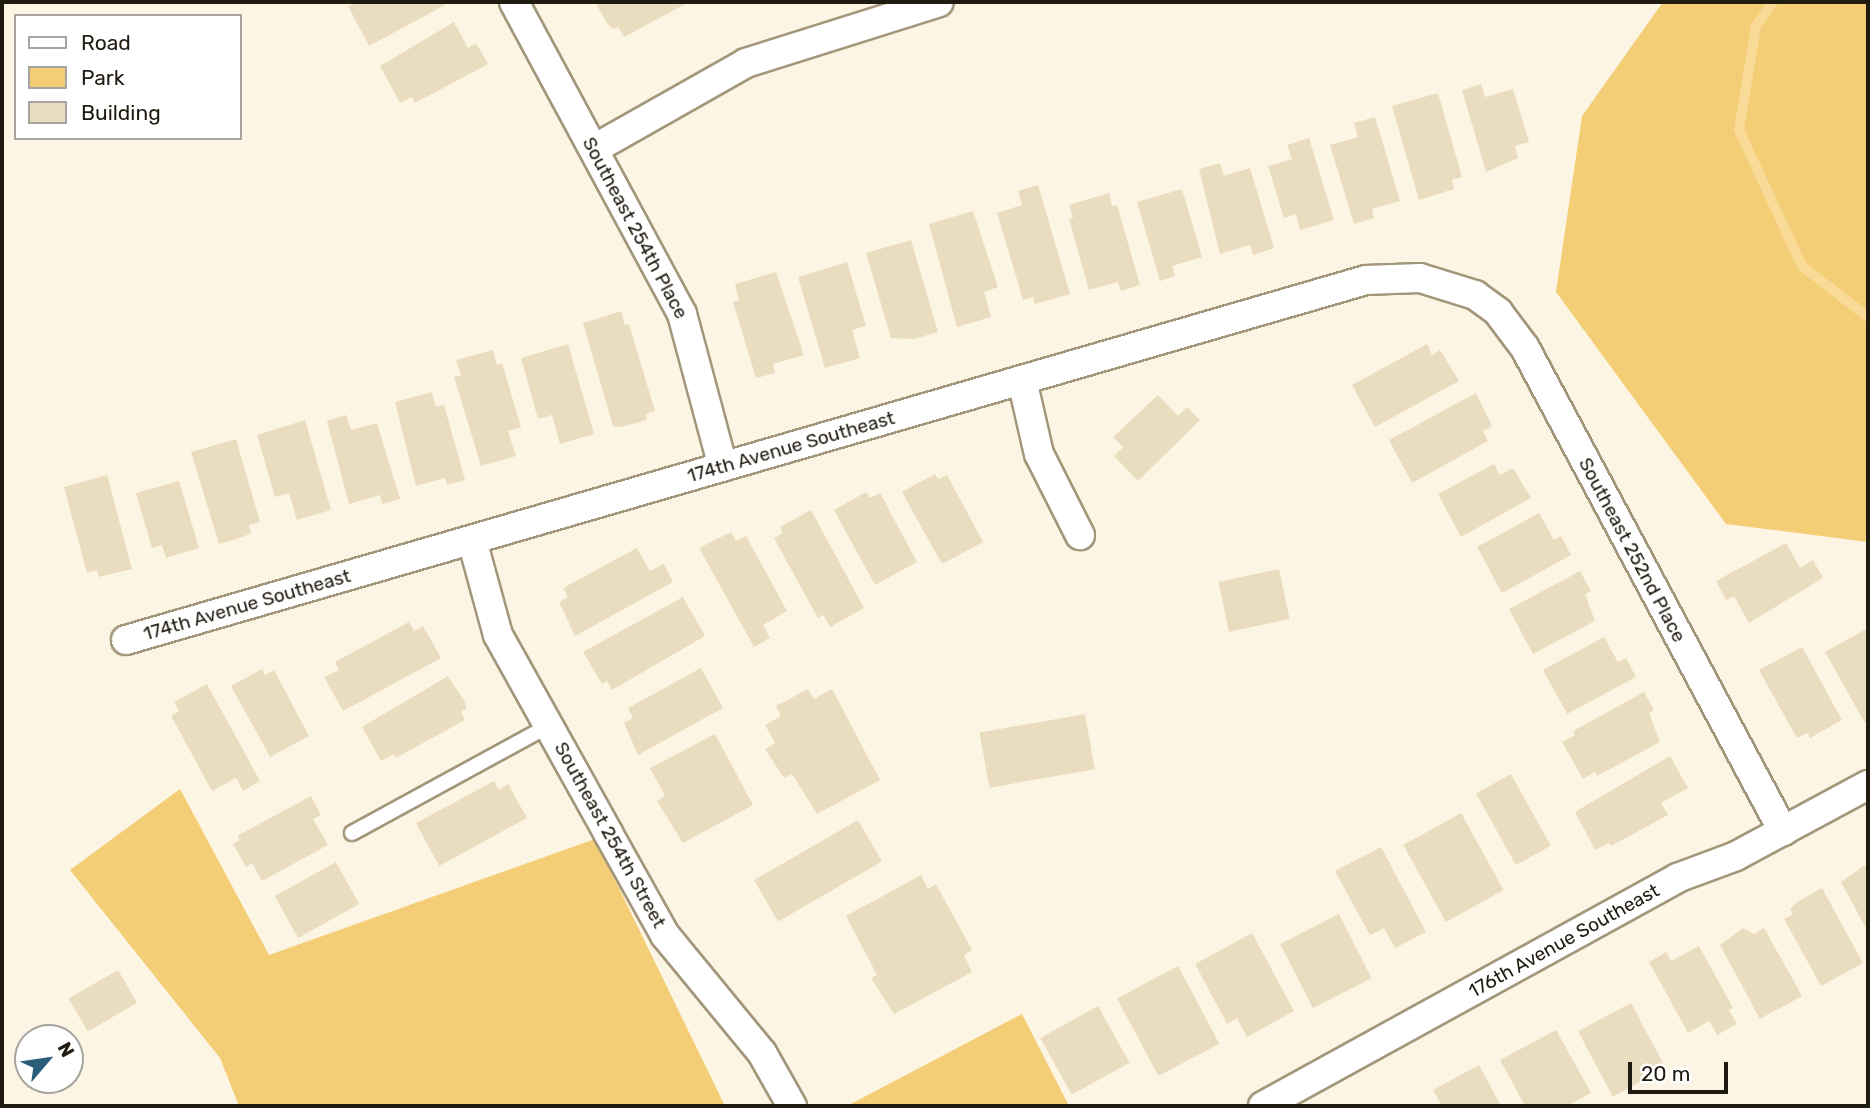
<!DOCTYPE html>
<style>
body{margin:0}
#map{position:relative;width:1870px;height:1108px;overflow:hidden;background:#fdf5e3;font-family:Rubik,sans-serif}
div>[style]{position:absolute}
.green>*{inset:0;background:#f4ce76}
.stream>*{height:10px;margin:-5px;padding:0 5px;transform-origin:5px;border-radius:5px;background:#f9da96}
.building>*{inset:0;background:#eaddbf;transform-origin:0 0}
.roads{filter:drop-shadow(2px 0 #a3967a) drop-shadow(-2px 0 #a3967a) drop-shadow(0 2px #a3967a) drop-shadow(0 -2px #a3967a)}
.lane>*{height:14px;margin:-7px;padding:0 7px;transform-origin:7px;border-radius:7px;background:#fff}
.street>*{height:28px;margin:-14px;padding:0 14px;transform-origin:14px;border-radius:14px;background:#fff}
span{translate:-50% -50%;white-space:nowrap;text-align:center;line-height:1.15;-webkit-text-stroke:6px #fff;paint-order:stroke}
.street-label{font-size:19px;color:#201b10}
.frame{position:absolute;inset:0;border:4px solid #201b10;pointer-events:none}
.legend{position:absolute;left:14px;top:14px;width:228px;height:126px;box-sizing:border-box;background:#fff;border:2px solid #a6a49f;margin:0;padding:9px 12px;list-style:none;font-size:21px;color:#201b10}
.legend li{display:flex;align-items:center;gap:14px;height:35px}
.legend b{width:35px;border:2px solid #a6a49f}
.north{position:absolute;left:14px;top:1024px;width:70px;height:70px;box-sizing:border-box;background:#fff;border:2px solid #a6a49f;border-radius:50%;rotate:61deg;font-size:19px;font-weight:700;line-height:28px;text-align:center;color:#201b10}
.north::after{content:'';display:block;margin:auto;width:24px;height:32px;background:#2a5d7a;clip-path:polygon(50% 0,100% 100%,50% 72%,0 100%)}
.scale{position:absolute;left:1628px;top:1062px;width:100px;height:32px;box-sizing:border-box;border:4px solid #201b10;border-top:0;padding-left:9px;font-size:21px;line-height:24px;white-space:nowrap;color:#201b10;-webkit-text-stroke:5px #fff;paint-order:stroke}
</style>
<div id="map">
<div class="green">
<i style="clip-path:polygon(1663px 2px,1868px 2px,1868px 542px,1726px 524px,1556px 292px,1582px 116px)"></i>
<i style="clip-path:polygon(180px 789px,269px 955px,595px 839px,725px 1106px,239px 1106px,220px 1058px,70px 870px)"></i>
<i style="clip-path:polygon(1022px 1014px,1069px 1106px,847px 1106px)"></i>
</div>
<div class="stream">
<i style="left:1773px;top:2px;width:29px;rotate:125deg"></i>
<i style="left:1756px;top:26px;width:105px;rotate:99.3deg"></i>
<i style="left:1739px;top:130px;width:150px;rotate:65.1deg"></i>
<i style="left:1802px;top:266px;width:83px;rotate:37.7deg"></i>
</div>
<div class="building">
<i style="clip-path:polygon(356px 2px,443px 2px,445px 5px,369px 46px,348px 6px)"></i>
<i style="clip-path:polygon(595px 2px,689px 2px,624px 37px,618px 27px,613px 29px,607px 23px)"></i>
<i style="clip-path:polygon(454px 22px,468px 48px,476px 43px,488px 64px,415px 103px,412px 97px,400px 103px,380px 66px)"></i>
<i style="clip-path:polygon(1481px 84px,1485px 97px,1513px 89px,1529px 142px,1515px 146px,1518px 158px,1486px 172px,1462px 90px)"></i>
<i style="clip-path:polygon(1438px 93px,1462px 177px,1452px 180px,1454px 189px,1419px 200px,1392px 106px)"></i>
<i style="clip-path:polygon(1375px 117px,1400px 201px,1372px 209px,1374px 218px,1354px 224px,1330px 145px,1358px 137px,1354px 123px)"></i>
<i style="clip-path:polygon(1309px 138px,1334px 220px,1300px 230px,1296px 214px,1284px 218px,1268px 166px,1292px 159px,1287px 145px)"></i>
<i style="clip-path:polygon(1220px 163px,1224px 176px,1250px 168px,1274px 248px,1253px 255px,1250px 245px,1220px 254px,1199px 169px)"></i>
<i style="clip-path:polygon(1038px 185px,1070px 294px,1035px 304px,1033px 297px,1023px 300px,997px 213px,1022px 205px,1018px 191px)"></i>
<i style="clip-path:polygon(1182px 189px,1202px 257px,1172px 266px,1175px 276px,1160px 281px,1137px 202px)"></i>
<i style="clip-path:polygon(1109px 193px,1112px 206px,1117px 205px,1140px 285px,1121px 291px,1118px 282px,1089px 290px,1069px 219px,1073px 218px,1069px 205px)"></i>
<i style="clip-path:polygon(973px 211px,998px 287px,984px 292px,991px 317px,957px 327px,929px 224px)"></i>
<i style="clip-path:polygon(911px 240px,938px 332px,914px 339px,891px 338px,866px 253px)"></i>
<i style="clip-path:polygon(847px 262px,866px 326px,852px 330px,860px 358px,825px 368px,798px 277px)"></i>
<i style="clip-path:polygon(776px 272px,804px 355px,773px 364px,775px 373px,756px 378px,733px 302px,739px 300px,735px 284px)"></i>
<i style="clip-path:polygon(621px 311px,625px 325px,629px 324px,655px 411px,646px 414px,647px 420px,621px 427px,613px 426px,583px 323px)"></i>
<i style="clip-path:polygon(568px 344px,594px 434px,560px 444px,552px 415px,538px 419px,521px 358px)"></i>
<i style="clip-path:polygon(1427px 344px,1432px 355px,1440px 350px,1459px 381px,1375px 427px,1352px 385px)"></i>
<i style="clip-path:polygon(493px 350px,497px 365px,502px 363px,521px 427px,508px 431px,516px 456px,481px 466px,454px 377px,461px 375px,456px 360px)"></i>
<i style="clip-path:polygon(432px 392px,436px 407px,444px 405px,465px 480px,447px 485px,445px 478px,416px 486px,395px 402px)"></i>
<i style="clip-path:polygon(1476px 393px,1492px 426px,1483px 431px,1488px 441px,1412px 483px,1389px 440px)"></i>
<i style="clip-path:polygon(1158px 395px,1178px 416px,1187px 407px,1200px 420px,1138px 481px,1114px 456px,1123px 447px,1113px 437px)"></i>
<i style="clip-path:polygon(346px 415px,351px 430px,377px 423px,400px 499px,382px 504px,380px 495px,349px 504px,327px 421px)"></i>
<i style="clip-path:polygon(305px 420px,331px 510px,297px 520px,289px 493px,275px 497px,257px 435px)"></i>
<i style="clip-path:polygon(236px 439px,260px 522px,249px 525px,251px 533px,243px 537px,219px 544px,191px 452px)"></i>
<i style="clip-path:polygon(1494px 464px,1500px 475px,1513px 468px,1531px 498px,1461px 537px,1438px 494px)"></i>
<i style="clip-path:polygon(935px 474px,938px 479px,947px 475px,983px 542px,942px 564px,902px 492px)"></i>
<i style="clip-path:polygon(107px 475px,132px 569px,99px 577px,97px 570px,87px 573px,64px 487px)"></i>
<i style="clip-path:polygon(179px 481px,199px 548px,166px 558px,162px 545px,152px 548px,136px 493px)"></i>
<i style="clip-path:polygon(866px 492px,870px 498px,880px 493px,917px 562px,875px 585px,834px 510px)"></i>
<i style="clip-path:polygon(811px 510px,864px 608px,830px 627px,823px 615px,818px 618px,774px 538px,783px 533px,780px 527px)"></i>
<i style="clip-path:polygon(1539px 513px,1554px 540px,1561px 536px,1571px 555px,1502px 593px,1477px 547px)"></i>
<i style="clip-path:polygon(731px 532px,736px 541px,746px 536px,787px 611px,763px 625px,770px 638px,754px 647px,699px 548px)"></i>
<i style="clip-path:polygon(1786px 543px,1800px 568px,1813px 560px,1823px 578px,1749px 623px,1734px 596px,1726px 600px,1716px 581px)"></i>
<i style="clip-path:polygon(637px 548px,650px 571px,664px 564px,673px 582px,575px 636px,559px 602px,568px 597px,563px 588px)"></i>
<i style="left:1279px;top:569px;width:51px;height:62px;rotate:78deg"></i>
<i style="clip-path:polygon(1580px 571px,1591px 591px,1585px 594px,1595px 621px,1533px 654px,1509px 609px)"></i>
<i style="clip-path:polygon(683px 597px,705px 636px,612px 690px,607px 681px,602px 684px,583px 652px)"></i>
<i style="clip-path:polygon(409px 622px,414px 631px,423px 626px,441px 658px,343px 711px,324px 677px,339px 670px,335px 662px)"></i>
<i style="clip-path:polygon(1868px 628px,1868px 721px,1865px 723px,1825px 652px)"></i>
<i style="clip-path:polygon(1604px 637px,1618px 662px,1626px 658px,1636px 677px,1567px 714px,1543px 670px)"></i>
<i style="clip-path:polygon(1802px 647px,1842px 720px,1810px 738px,1807px 733px,1797px 738px,1759px 670px)"></i>
<i style="clip-path:polygon(701px 668px,723px 708px,638px 755px,624px 723px,633px 718px,628px 708px)"></i>
<i style="clip-path:polygon(262px 669px,265px 675px,274px 670px,309px 736px,270px 757px,231px 686px)"></i>
<i style="clip-path:polygon(448px 676px,465px 702px,466px 709px,461px 712px,465px 720px,396px 758px,394px 754px,381px 761px,362px 727px)"></i>
<i style="clip-path:polygon(207px 684px,260px 781px,243px 791px,236px 778px,212px 791px,171px 716px,179px 711px,174px 702px)"></i>
<i style="clip-path:polygon(808px 689px,814px 699px,832px 689px,880px 780px,817px 814px,792px 774px,784px 778px,765px 749px,775px 743px,765px 725px,781px 716px,776px 706px)"></i>
<i style="clip-path:polygon(1644px 692px,1654px 710px,1649px 713px,1660px 742px,1597px 776px,1595px 772px,1583px 779px,1562px 742px,1575px 735px,1573px 731px)"></i>
<i style="left:1085px;top:714px;width:56px;height:107px;rotate:80deg"></i>
<i style="clip-path:polygon(715px 734px,753px 805px,683px 843px,657px 801px,665px 796px,650px 768px)"></i>
<i style="clip-path:polygon(1670px 756px,1688px 788px,1661px 803px,1668px 815px,1611px 846px,1609px 843px,1595px 850px,1575px 812px)"></i>
<i style="left:1511px;top:774px;width:82px;height:40px;rotate:61deg"></i>
<i style="clip-path:polygon(494px 781px,499px 790px,508px 784px,527px 818px,439px 866px,416px 823px)"></i>
<i style="clip-path:polygon(311px 796px,321px 815px,313px 819px,328px 845px,262px 881px,252px 863px,246px 867px,233px 844px,240px 840px,237px 836px)"></i>
<i style="left:1461px;top:813px;width:88px;height:66px;rotate:61deg"></i>
<i style="left:858px;top:820px;width:48px;height:120px;rotate:60deg"></i>
<i style="clip-path:polygon(1381px 847px,1426px 932px,1395px 948px,1384px 928px,1370px 935px,1335px 871px)"></i>
<i style="left:336px;top:862px;width:48px;height:70px;rotate:61deg"></i>
<i style="clip-path:polygon(1865px 865px,1868px 867px,1868px 932px,1841px 882px)"></i>
<i style="clip-path:polygon(921px 875px,928px 889px,936px 884px,972px 950px,964px 955px,972px 972px,894px 1014px,871px 978px,877px 975px,846px 916px)"></i>
<i style="clip-path:polygon(1822px 888px,1863px 963px,1821px 986px,1784px 919px,1793px 914px,1790px 909px,1797px 902px)"></i>
<i style="left:1339px;top:914px;width:72px;height:66px;rotate:63deg"></i>
<i style="clip-path:polygon(1743px 928px,1754px 934px,1764px 928px,1802px 996px,1760px 1019px,1720px 945px)"></i>
<i style="clip-path:polygon(1252px 933px,1294px 1011px,1247px 1037px,1237px 1018px,1227px 1024px,1195px 964px)"></i>
<i style="clip-path:polygon(1699px 946px,1733px 1008px,1729px 1010px,1737px 1024px,1717px 1035px,1709px 1021px,1688px 1033px,1649px 962px,1666px 952px,1671px 961px)"></i>
<i style="left:1178px;top:966px;width:88px;height:69px;rotate:62deg"></i>
<i style="left:118px;top:970px;width:38px;height:57px;rotate:60deg"></i>
<i style="left:1631px;top:1003px;width:74px;height:60px;rotate:62deg"></i>
<i style="left:1098px;top:1006px;width:65px;height:66px;rotate:61deg"></i>
<i style="clip-path:polygon(1556px 1030px,1591px 1093px,1567px 1106px,1525px 1106px,1500px 1060px)"></i>
<i style="clip-path:polygon(1479px 1065px,1501px 1106px,1442px 1106px,1433px 1090px)"></i>
</div>
<div class="roads">
<div class="lane">
<i style="left:352px;top:833px;width:223px;rotate:-28.6deg"></i>
</div>
<div class="street">
<i style="left:514px;top:2px;width:354px;rotate:61.7deg"></i>
<i style="left:682px;top:314px;width:158px;rotate:75deg"></i>
<i style="left:594px;top:149px;width:175px;rotate:-29.5deg"></i>
<i style="left:746px;top:63px;width:202px;rotate:-17.5deg"></i>
<i style="left:1022px;top:380px;width:76px;rotate:77.1deg"></i>
<i style="left:1039px;top:454px;width:91px;rotate:63.2deg"></i>
<i style="left:472px;top:540px;width:98px;rotate:74.7deg"></i>
<i style="left:498px;top:635px;width:227px;rotate:60.9deg"></i>
<i style="left:608px;top:833px;width:117px;rotate:60.8deg"></i>
<i style="left:665px;top:935px;width:153px;rotate:50.6deg"></i>
<i style="left:762px;top:1053px;width:61px;rotate:60.5deg"></i>
<i style="left:126px;top:640px;width:1291px;rotate:-16.19deg"></i>
<i style="left:1366px;top:280px;width:54px;rotate:-2.1deg"></i>
<i style="left:1420px;top:278px;width:58px;rotate:17.2deg"></i>
<i style="left:1475px;top:295px;width:29px;rotate:36deg"></i>
<i style="left:1498px;top:312px;width:45px;rotate:53.1deg"></i>
<i style="left:1525px;top:348px;width:548px;rotate:61.89deg"></i>
<i style="left:1263px;top:1106px;width:473px;rotate:-28.8deg"></i>
<i style="left:1677px;top:878px;width:63px;rotate:-20.4deg"></i>
<i style="left:1736px;top:856px;width:150px;rotate:-28.3deg"></i>
</div>
</div>
<div class="street-label">
<span style="left:635px;top:228px;rotate:62deg">Southeast 254th Place</span>
<span style="left:791px;top:447px;rotate:-16deg">174th Avenue Southeast</span>
<span style="left:1632px;top:550px;rotate:62deg">Southeast 252nd Place</span>
<span style="left:247px;top:605px;rotate:-16deg">174th Avenue Southeast</span>
<span style="left:610px;top:835px;rotate:61deg">Southeast 254th Street</span>
<span style="left:1564px;top:941px;rotate:-29deg">176th Avenue Southeast</span>
</div>
<div class="frame"></div>
<ul class="legend">
<li><b style="height:9px;background:#fff"></b>Road</li>
<li><b style="height:19px;background:#f4ce76"></b>Park</li>
<li><b style="height:19px;background:#eaddbf"></b>Building</li>
</ul>
<div class="north">N</div>
<div class="scale">20 m</div>
</div>
